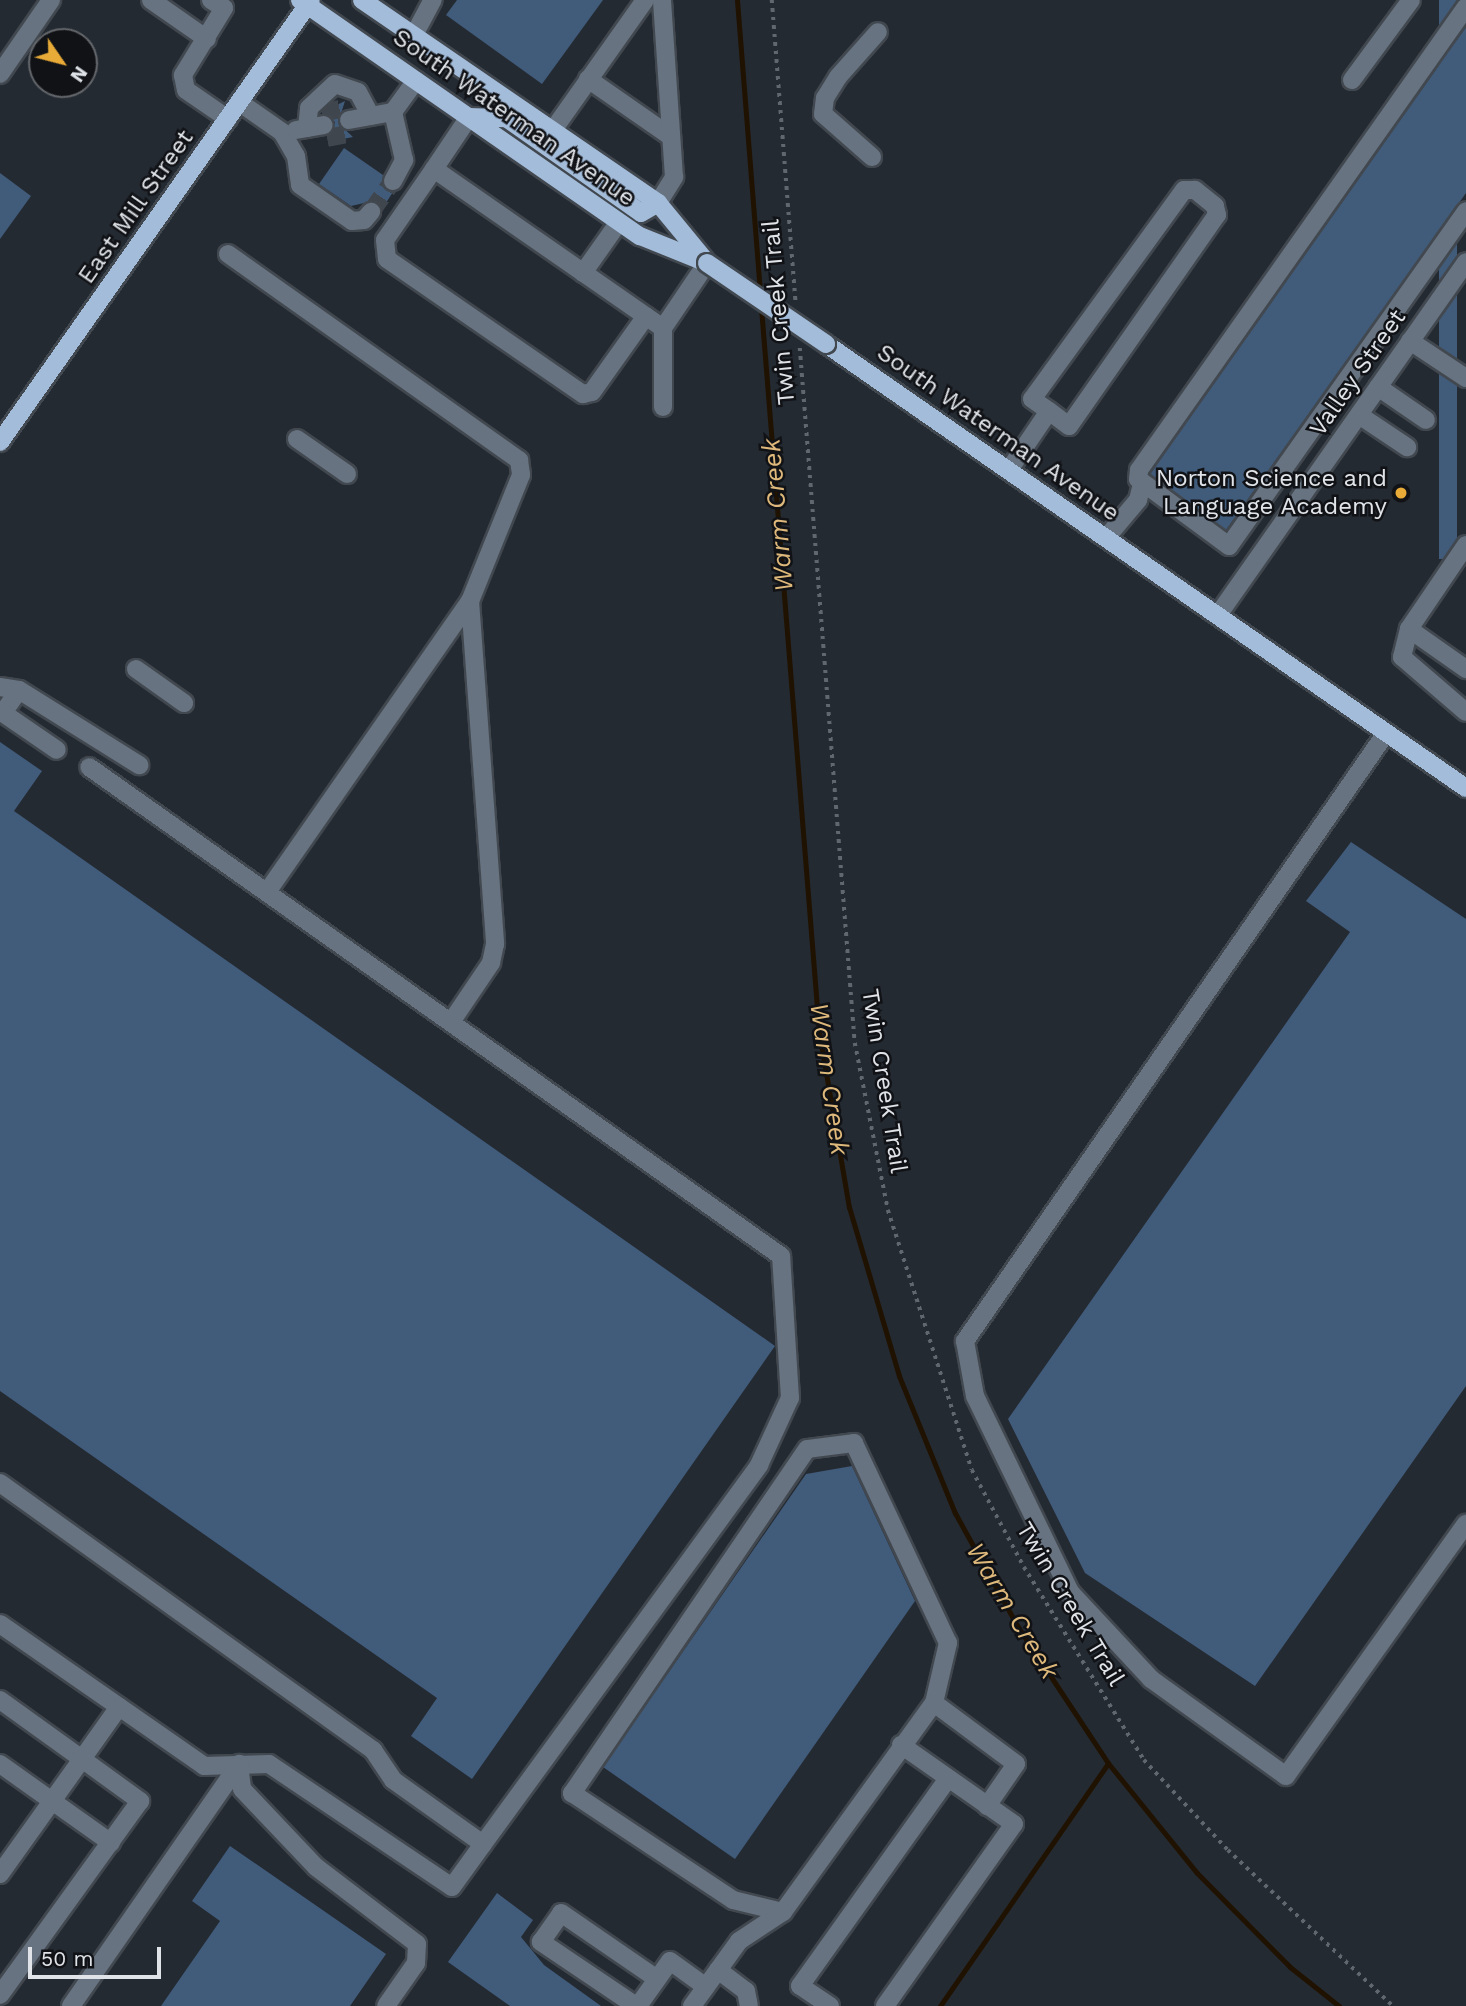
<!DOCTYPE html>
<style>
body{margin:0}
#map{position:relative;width:1466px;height:2006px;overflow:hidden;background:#242a32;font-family:"Work Sans",sans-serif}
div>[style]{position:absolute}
.stream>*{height:5px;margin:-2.5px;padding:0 2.5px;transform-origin:2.5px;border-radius:2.5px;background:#201200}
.building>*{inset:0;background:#415b7a;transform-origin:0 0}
.minor-tunnel>*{height:18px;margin-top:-9px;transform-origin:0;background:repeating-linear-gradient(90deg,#40464d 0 18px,transparent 0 27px)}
.path>*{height:3.5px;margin-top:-1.75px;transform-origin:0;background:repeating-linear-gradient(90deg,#61676e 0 3.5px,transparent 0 8.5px)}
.roads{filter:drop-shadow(2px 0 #42484f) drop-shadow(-2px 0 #42484f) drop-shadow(0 2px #42484f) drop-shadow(0 -2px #42484f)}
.minor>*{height:18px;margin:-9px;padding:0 9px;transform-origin:9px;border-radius:9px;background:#677381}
.major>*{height:18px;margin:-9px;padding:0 9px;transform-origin:9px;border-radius:9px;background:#a3bcda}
.bridges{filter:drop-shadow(2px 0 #42484f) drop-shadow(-2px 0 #42484f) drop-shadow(0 2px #42484f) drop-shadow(0 -2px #42484f)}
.major-bridge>*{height:18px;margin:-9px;padding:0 9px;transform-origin:9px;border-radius:9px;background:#a3bcda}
.dots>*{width:19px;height:19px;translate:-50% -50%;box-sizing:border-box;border:4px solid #101216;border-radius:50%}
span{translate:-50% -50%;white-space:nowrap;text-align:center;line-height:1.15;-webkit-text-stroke:5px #101216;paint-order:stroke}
.street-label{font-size:24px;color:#e0e4e9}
.poi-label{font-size:24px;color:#e0e4e9}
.right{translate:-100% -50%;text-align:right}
.water-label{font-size:26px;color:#deb97b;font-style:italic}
.north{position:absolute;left:28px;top:28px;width:70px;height:70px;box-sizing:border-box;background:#101216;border:2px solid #63666a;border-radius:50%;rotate:125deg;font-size:19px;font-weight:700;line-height:28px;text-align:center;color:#e0e4e9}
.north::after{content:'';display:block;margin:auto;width:24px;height:32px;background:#e8ab37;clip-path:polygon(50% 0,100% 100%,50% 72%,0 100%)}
.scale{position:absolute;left:28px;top:1947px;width:133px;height:32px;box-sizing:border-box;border:4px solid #e0e4e9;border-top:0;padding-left:9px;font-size:21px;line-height:24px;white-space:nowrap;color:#e0e4e9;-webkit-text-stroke:5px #101216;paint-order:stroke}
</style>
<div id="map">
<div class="stream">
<i style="left:737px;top:0;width:295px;rotate:85.5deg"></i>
<i style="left:761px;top:307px;width:727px;rotate:85.43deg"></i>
<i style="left:819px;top:1032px;width:178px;rotate:80.3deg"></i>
<i style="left:849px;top:1207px;width:176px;rotate:73.5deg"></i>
<i style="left:899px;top:1376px;width:148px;rotate:67.8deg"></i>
<i style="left:955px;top:1513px;width:130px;rotate:61.1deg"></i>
<i style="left:1018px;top:1627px;width:163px;rotate:56.5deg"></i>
<i style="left:1108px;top:1763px;width:141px;rotate:51deg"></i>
<i style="left:1197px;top:1873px;width:132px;rotate:45.3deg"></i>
<i style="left:1290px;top:1967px;width:63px;rotate:38.5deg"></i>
<i style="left:940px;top:2006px;width:295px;rotate:-55.3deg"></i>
</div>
<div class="building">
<i style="clip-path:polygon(457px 0,603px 0,542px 84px,446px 15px)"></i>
<i style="left:1439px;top:0;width:18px;height:559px"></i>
<i style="clip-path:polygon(1466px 27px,1466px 193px,1226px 530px,1150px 474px)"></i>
<i style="clip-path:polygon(345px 101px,338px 123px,353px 137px,328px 142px,335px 122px,322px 112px)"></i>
<i style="clip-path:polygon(344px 148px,383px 175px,383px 186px,393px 192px,382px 209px,373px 201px,351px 206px,319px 184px)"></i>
<i style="clip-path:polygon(0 173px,31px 196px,0 239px)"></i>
<i style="clip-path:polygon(0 742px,42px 771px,14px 811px,775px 1346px,472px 1779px,411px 1736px,437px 1698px,0 1391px)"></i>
<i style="clip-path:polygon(1351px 842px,1466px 919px,1466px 1386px,1255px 1686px,1085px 1573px,1008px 1419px,1350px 932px,1306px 901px)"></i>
<i style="clip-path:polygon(852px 1466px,915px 1601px,735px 1859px,603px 1767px,806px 1474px)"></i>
<i style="clip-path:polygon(230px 1846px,386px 1954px,350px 2006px,161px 2006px,220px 1921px,192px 1901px)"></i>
<i style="clip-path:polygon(497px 1893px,533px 1920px,521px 1937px,544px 1965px,601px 2006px,510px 2006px,448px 1962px)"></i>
</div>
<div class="minor-tunnel">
<i style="left:322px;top:113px;width:26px;rotate:-13deg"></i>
<i style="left:327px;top:138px;width:25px;rotate:-11deg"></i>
<i style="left:371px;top:212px;width:38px;rotate:-55deg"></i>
</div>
<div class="path">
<i style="left:772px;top:0;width:303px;rotate:85.5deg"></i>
<i style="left:800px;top:348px;width:697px;rotate:85.48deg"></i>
<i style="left:855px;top:1043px;width:170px;rotate:78.8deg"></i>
<i style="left:888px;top:1210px;width:273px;rotate:72.1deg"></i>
<i style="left:972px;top:1470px;width:110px;rotate:61.8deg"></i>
<i style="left:1024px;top:1567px;width:227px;rotate:58.1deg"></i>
<i style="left:1144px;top:1760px;width:123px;rotate:47deg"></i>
<i style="left:1228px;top:1850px;width:227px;rotate:43.4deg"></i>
</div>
<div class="roads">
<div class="minor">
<i style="left:151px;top:0;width:68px;rotate:34.9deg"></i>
<i style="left:211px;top:0;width:15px;rotate:32deg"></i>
<i style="left:224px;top:8px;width:79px;rotate:121.5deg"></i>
<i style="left:183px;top:75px;width:15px;rotate:79deg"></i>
<i style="left:186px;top:90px;width:51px;rotate:34.6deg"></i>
<i style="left:1466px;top:7px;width:567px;rotate:125.23deg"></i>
<i style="left:1139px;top:470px;width:9px;rotate:96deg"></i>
<i style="left:1138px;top:479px;width:113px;rotate:36.4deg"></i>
<i style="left:1229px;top:546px;width:410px;rotate:-54.7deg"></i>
<i style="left:414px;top:35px;width:40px;rotate:-62deg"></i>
<i style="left:0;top:74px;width:90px;rotate:-55.4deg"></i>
<i style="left:588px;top:79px;width:100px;rotate:34.8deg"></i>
<i style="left:1352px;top:80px;width:99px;rotate:-53.6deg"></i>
<i style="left:239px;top:102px;width:52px;rotate:34.9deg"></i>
<i style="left:282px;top:132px;width:28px;rotate:60deg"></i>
<i style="left:296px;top:156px;width:29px;rotate:82deg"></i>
<i style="left:300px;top:185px;width:63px;rotate:34.7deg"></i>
<i style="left:352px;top:221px;width:12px;rotate:-5deg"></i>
<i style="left:364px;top:220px;width:11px;rotate:-49deg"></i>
<i style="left:469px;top:117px;width:63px;rotate:123.9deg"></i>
<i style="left:434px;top:169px;width:279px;rotate:34.8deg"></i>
<i style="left:663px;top:328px;width:78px;rotate:-55.9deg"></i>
<i style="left:349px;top:120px;width:45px;rotate:-10.3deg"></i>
<i style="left:393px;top:112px;width:39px;rotate:-54deg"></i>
<i style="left:307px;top:128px;width:20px;rotate:-84deg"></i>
<i style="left:309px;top:108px;width:35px;rotate:-43deg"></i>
<i style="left:335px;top:84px;width:24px;rotate:19deg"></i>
<i style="left:358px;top:92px;width:27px;rotate:62deg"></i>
<i style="left:296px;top:130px;width:28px;rotate:-10deg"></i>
<i style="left:553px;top:130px;width:159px;rotate:-54.7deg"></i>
<i style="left:872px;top:157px;width:65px;rotate:-138.7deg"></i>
<i style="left:823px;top:114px;width:16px;rotate:-83deg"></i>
<i style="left:825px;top:98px;width:25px;rotate:-58deg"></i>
<i style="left:838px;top:77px;width:60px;rotate:-48.4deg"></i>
<i style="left:434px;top:169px;width:86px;rotate:124.6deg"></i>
<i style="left:385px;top:240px;width:19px;rotate:84deg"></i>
<i style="left:387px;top:259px;width:238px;rotate:34.6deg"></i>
<i style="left:583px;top:394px;width:9px;rotate:-13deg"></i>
<i style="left:592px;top:392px;width:93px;rotate:-54.6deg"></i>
<i style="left:393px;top:181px;width:24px;rotate:-62deg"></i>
<i style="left:404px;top:160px;width:49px;rotate:-102.9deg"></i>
<i style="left:658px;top:203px;width:31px;rotate:-58deg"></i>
<i style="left:674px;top:177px;width:177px;rotate:-93.9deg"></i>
<i style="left:228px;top:254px;width:357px;rotate:35.3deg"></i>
<i style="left:519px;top:460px;width:15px;rotate:82deg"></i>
<i style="left:521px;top:475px;width:136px;rotate:112deg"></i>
<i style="left:470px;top:601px;width:344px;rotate:85.8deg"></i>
<i style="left:495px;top:944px;width:19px;rotate:102deg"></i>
<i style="left:491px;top:963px;width:71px;rotate:124.1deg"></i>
<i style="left:583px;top:273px;width:62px;rotate:-54.8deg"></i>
<i style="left:663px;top:328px;width:79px;rotate:90deg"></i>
<i style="left:1410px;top:341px;width:67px;rotate:33.5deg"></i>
<i style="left:1378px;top:387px;width:58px;rotate:34.5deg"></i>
<i style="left:1359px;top:415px;width:58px;rotate:33.7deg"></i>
<i style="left:297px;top:439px;width:61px;rotate:35deg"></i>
<i style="left:1009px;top:470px;width:71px;rotate:-55.9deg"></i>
<i style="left:1049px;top:411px;width:25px;rotate:37deg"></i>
<i style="left:1069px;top:426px;width:258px;rotate:-55deg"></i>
<i style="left:1217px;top:215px;width:9px;rotate:-103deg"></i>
<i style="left:1215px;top:206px;width:26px;rotate:-141deg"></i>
<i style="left:1195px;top:190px;width:11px;rotate:180deg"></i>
<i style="left:1184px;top:190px;width:258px;rotate:126deg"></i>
<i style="left:1032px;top:399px;width:21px;rotate:35deg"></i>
<i style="left:1106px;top:538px;width:50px;rotate:-49.9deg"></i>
<i style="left:1138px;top:500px;width:16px;rotate:-76deg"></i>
<i style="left:1466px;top:545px;width:102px;rotate:124.2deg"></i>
<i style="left:1409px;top:629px;width:29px;rotate:104deg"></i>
<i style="left:1402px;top:657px;width:84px;rotate:40.7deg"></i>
<i style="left:1218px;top:615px;width:431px;rotate:-54.9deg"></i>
<i style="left:1409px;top:629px;width:70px;rotate:35.1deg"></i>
<i style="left:136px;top:669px;width:59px;rotate:35.3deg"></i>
<i style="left:0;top:687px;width:19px;rotate:9deg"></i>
<i style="left:19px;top:690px;width:142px;rotate:32deg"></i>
<i style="left:19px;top:690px;width:28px;rotate:125deg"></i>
<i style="left:3px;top:713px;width:65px;rotate:34.4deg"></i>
<i style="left:1386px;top:733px;width:740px;rotate:124.7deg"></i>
<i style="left:965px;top:1341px;width:56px;rotate:79.7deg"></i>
<i style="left:975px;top:1396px;width:218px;rotate:64.1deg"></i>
<i style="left:1070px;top:1592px;width:119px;rotate:47deg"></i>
<i style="left:1151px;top:1679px;width:166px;rotate:35.7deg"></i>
<i style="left:1286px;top:1776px;width:310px;rotate:-54.5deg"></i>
<i style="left:267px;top:892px;width:355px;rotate:-55.1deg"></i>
<i style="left:0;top:1483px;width:459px;rotate:35.6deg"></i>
<i style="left:373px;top:1750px;width:36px;rotate:56deg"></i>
<i style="left:393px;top:1780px;width:110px;rotate:35.4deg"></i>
<i style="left:483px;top:1844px;width:469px;rotate:-53.9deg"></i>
<i style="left:759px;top:1465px;width:74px;rotate:-65.2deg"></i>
<i style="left:790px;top:1398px;width:142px;rotate:-93.6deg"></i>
<i style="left:781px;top:1256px;width:847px;rotate:-144.75deg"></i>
<i style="left:0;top:1624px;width:249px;rotate:34.8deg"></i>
<i style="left:204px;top:1766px;width:65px;rotate:-1.8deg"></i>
<i style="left:269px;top:1764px;width:220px;rotate:33.9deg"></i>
<i style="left:452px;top:1887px;width:53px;rotate:-54.2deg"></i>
<i style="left:0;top:1700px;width:101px;rotate:35.7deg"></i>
<i style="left:82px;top:1759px;width:64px;rotate:-54.6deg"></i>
<i style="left:934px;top:1703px;width:102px;rotate:36.6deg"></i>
<i style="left:1016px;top:1764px;width:51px;rotate:124.6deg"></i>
<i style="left:0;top:1764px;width:136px;rotate:35.4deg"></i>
<i style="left:239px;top:1764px;width:25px;rotate:83deg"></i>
<i style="left:242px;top:1789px;width:108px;rotate:46.5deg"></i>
<i style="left:316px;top:1867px;width:127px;rotate:37.3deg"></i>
<i style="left:417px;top:1944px;width:19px;rotate:93deg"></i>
<i style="left:416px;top:1963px;width:52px;rotate:124.9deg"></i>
<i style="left:0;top:1874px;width:141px;rotate:-54.5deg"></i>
<i style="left:82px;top:1759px;width:72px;rotate:35.9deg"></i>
<i style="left:140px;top:1801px;width:239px;rotate:125.8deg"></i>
<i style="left:718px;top:1970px;width:35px;rotate:37deg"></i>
<i style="left:746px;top:1991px;width:15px;rotate:79deg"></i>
<i style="left:71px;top:2006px;width:295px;rotate:-55.2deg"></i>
<i style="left:636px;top:2006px;width:115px;rotate:-146deg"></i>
<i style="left:541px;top:1942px;width:35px;rotate:-55deg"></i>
<i style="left:561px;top:1913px;width:116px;rotate:34.5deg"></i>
<i style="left:638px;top:2006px;width:55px;rotate:-54.6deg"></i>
<i style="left:670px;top:1961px;width:44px;rotate:35.8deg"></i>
<i style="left:692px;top:2006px;width:80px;rotate:-54.1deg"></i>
<i style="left:739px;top:1941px;width:53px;rotate:-33.4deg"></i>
<i style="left:783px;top:1912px;width:258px;rotate:-54.2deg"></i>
<i style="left:934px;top:1703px;width:62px;rotate:-76.9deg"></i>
<i style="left:948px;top:1643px;width:221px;rotate:-115.2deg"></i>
<i style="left:854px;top:1443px;width:47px;rotate:172.7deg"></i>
<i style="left:807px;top:1449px;width:417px;rotate:124.3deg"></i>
<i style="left:572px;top:1793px;width:193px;rotate:33.6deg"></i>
<i style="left:733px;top:1900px;width:51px;rotate:13.5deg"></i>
<i style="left:830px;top:2006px;width:36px;rotate:-146deg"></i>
<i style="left:800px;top:1986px;width:253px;rotate:-54.5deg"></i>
<i style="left:885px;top:2006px;width:223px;rotate:-54.7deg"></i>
<i style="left:1014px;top:1824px;width:138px;rotate:-145deg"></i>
</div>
<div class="major">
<i style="left:300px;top:0;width:414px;rotate:34.8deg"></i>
<i style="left:640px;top:236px;width:72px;rotate:21.9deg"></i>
<i style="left:362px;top:0;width:359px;rotate:34.4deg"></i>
<i style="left:658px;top:203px;width:74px;rotate:50.5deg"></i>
<i style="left:469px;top:117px;width:37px;rotate:2deg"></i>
<i style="left:506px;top:118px;width:165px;rotate:35.1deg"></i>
<i style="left:641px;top:213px;width:20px;rotate:-30deg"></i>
<i style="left:826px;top:344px;width:779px;rotate:34.75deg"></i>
<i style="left:0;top:442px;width:540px;rotate:-54.87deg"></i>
</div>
</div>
<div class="bridges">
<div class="major-bridge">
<i style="left:707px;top:263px;width:144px;rotate:34.2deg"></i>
</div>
</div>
<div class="dots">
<i style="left:1401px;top:493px;background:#e8ab37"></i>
</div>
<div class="street-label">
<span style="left:514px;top:118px;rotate:35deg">South Waterman Avenue</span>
<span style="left:136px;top:207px;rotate:-55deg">East Mill Street</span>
<span style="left:779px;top:312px;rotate:-95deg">Twin Creek Trail</span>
<span style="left:1358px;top:373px;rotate:-55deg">Valley Street</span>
<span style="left:998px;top:433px;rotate:35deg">South Waterman Avenue</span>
<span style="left:884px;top:1081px;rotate:81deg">Twin Creek Trail</span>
<span style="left:1070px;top:1604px;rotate:59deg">Twin Creek Trail</span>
</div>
<div class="poi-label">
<span class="right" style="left:1387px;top:493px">Norton Science and<br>Language Academy</span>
</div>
<div class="water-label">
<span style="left:778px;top:515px;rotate:-95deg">Warm Creek</span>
<span style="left:829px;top:1079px;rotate:82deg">Warm Creek</span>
<span style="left:1012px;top:1611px;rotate:59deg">Warm Creek</span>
</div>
<div class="north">N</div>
<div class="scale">50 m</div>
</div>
